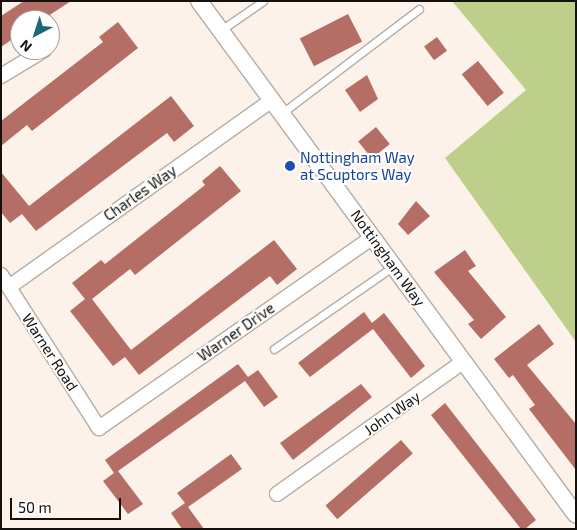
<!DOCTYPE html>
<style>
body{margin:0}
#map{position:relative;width:577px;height:530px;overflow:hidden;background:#fcf2ea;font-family:"Exo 2",sans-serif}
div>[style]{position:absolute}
.green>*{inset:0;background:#becf8c}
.building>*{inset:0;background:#b46e65;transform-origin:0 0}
.roads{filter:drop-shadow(1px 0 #b6ada5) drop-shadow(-1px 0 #b6ada5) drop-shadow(0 1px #b6ada5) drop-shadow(0 -1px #b6ada5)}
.service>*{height:7px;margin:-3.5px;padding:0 3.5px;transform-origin:3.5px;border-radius:3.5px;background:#fff}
.minor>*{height:14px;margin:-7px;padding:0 7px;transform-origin:7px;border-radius:7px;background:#fff}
.tertiary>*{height:16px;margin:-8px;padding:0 8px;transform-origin:8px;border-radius:8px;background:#fff}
.dots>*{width:14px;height:14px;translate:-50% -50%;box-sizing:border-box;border:2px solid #fff;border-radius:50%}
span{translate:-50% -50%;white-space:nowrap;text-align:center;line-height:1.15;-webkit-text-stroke:4px #fff;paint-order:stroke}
.transit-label{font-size:15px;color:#164399}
.left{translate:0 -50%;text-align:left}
.street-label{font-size:15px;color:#14110e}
.frame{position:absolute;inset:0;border:2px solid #14110e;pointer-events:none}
.north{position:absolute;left:10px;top:10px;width:50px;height:50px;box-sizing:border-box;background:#fff;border:1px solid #a1a09f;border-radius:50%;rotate:220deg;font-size:14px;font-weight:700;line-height:20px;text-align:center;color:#14110e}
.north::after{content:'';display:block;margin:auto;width:18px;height:22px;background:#1e6873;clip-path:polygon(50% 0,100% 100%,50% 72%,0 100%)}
.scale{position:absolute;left:10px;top:498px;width:111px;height:22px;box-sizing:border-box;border:2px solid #14110e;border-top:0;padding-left:6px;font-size:15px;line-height:18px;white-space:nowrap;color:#14110e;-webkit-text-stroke:4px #fff;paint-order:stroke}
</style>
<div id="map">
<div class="green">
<i style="clip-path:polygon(452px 1px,576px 1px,576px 342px,445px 158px,526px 90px)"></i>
</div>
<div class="building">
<i style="clip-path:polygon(24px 1px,71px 1px,42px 20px,20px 20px,20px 34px,1px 47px,1px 16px)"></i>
<i style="left:348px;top:14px;width:31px;height:54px;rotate:63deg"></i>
<i style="clip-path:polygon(118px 22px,138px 48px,32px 131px,27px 125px,1px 146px,1px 121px,103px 42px,99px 37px)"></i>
<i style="left:437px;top:37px;width:17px;height:16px;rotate:54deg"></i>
<i style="left:478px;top:61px;width:41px;height:21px;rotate:51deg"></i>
<i style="clip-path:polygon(367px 75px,378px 99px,360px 112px,345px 90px)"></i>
<i style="clip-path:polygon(171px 96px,194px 126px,174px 142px,167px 133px,36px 231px,22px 214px,10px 223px,1px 212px,1px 172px,29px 206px)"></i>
<i style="left:376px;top:127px;width:22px;height:23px;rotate:51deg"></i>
<i style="clip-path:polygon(220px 166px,241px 191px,135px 275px,130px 269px,92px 299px,131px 350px,274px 240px,297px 269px,277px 285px,270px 276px,139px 375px,125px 357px,113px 366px,70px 311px,85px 299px,72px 283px,101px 260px,105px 264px,205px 185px,202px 181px)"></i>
<i style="clip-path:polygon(416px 201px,430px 216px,408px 235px,398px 224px)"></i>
<i style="clip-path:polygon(465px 250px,476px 266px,468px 271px,506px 317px,481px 339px,468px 324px,474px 320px,434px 272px)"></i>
<i style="clip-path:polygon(364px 312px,372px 323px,384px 313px,425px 366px,411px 378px,373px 329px,310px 377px,298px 363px)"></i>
<i style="clip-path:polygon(539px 324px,554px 344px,527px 365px,576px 424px,576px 470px,529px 409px,535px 405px,513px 375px,509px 378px,494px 359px)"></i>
<i style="clip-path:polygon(238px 364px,248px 377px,258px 370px,278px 397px,264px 407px,245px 381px,118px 471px,143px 504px,128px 514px,103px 481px,114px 473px,105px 460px)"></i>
<i style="clip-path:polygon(361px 384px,372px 397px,293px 460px,280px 443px)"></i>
<i style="clip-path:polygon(445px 403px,536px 520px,525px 529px,521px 529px,431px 415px)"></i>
<i style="left:401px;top:440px;width:18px;height:100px;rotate:49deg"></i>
<i style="clip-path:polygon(231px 454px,242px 469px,188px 507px,204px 529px,182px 529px,171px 513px,185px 503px,177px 493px)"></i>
</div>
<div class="roads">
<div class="service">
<i style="left:221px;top:30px;width:51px;rotate:-34.6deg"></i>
<i style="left:282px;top:113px;width:172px;rotate:-37.2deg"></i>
<i style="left:274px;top:349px;width:146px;rotate:-34.7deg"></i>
</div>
<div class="minor">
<i style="left:1px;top:76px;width:50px;rotate:-31.2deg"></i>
<i style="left:1px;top:275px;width:182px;rotate:57.4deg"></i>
<i style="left:99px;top:428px;width:334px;rotate:-34.9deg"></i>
<i style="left:9px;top:287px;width:323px;rotate:-35.4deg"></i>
<i style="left:277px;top:494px;width:229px;rotate:-35.4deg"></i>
</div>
<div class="tertiary">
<i style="left:199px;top:1px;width:637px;rotate:53.74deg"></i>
</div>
</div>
<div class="dots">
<i style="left:290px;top:166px;background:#1a4fb4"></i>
</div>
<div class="transit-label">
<span class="left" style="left:300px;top:166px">Nottingham Way<br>at Scuptors Way</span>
</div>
<div class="street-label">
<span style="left:140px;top:193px;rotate:-35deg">Charles Way</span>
<span style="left:388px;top:258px;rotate:54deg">Nottingham Way</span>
<span style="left:236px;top:332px;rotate:-35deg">Warner Drive</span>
<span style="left:50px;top:352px;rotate:57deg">Warner Road</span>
<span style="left:392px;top:413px;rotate:-35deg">John Way</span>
</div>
<div class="frame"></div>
<div class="north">N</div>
<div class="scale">50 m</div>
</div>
